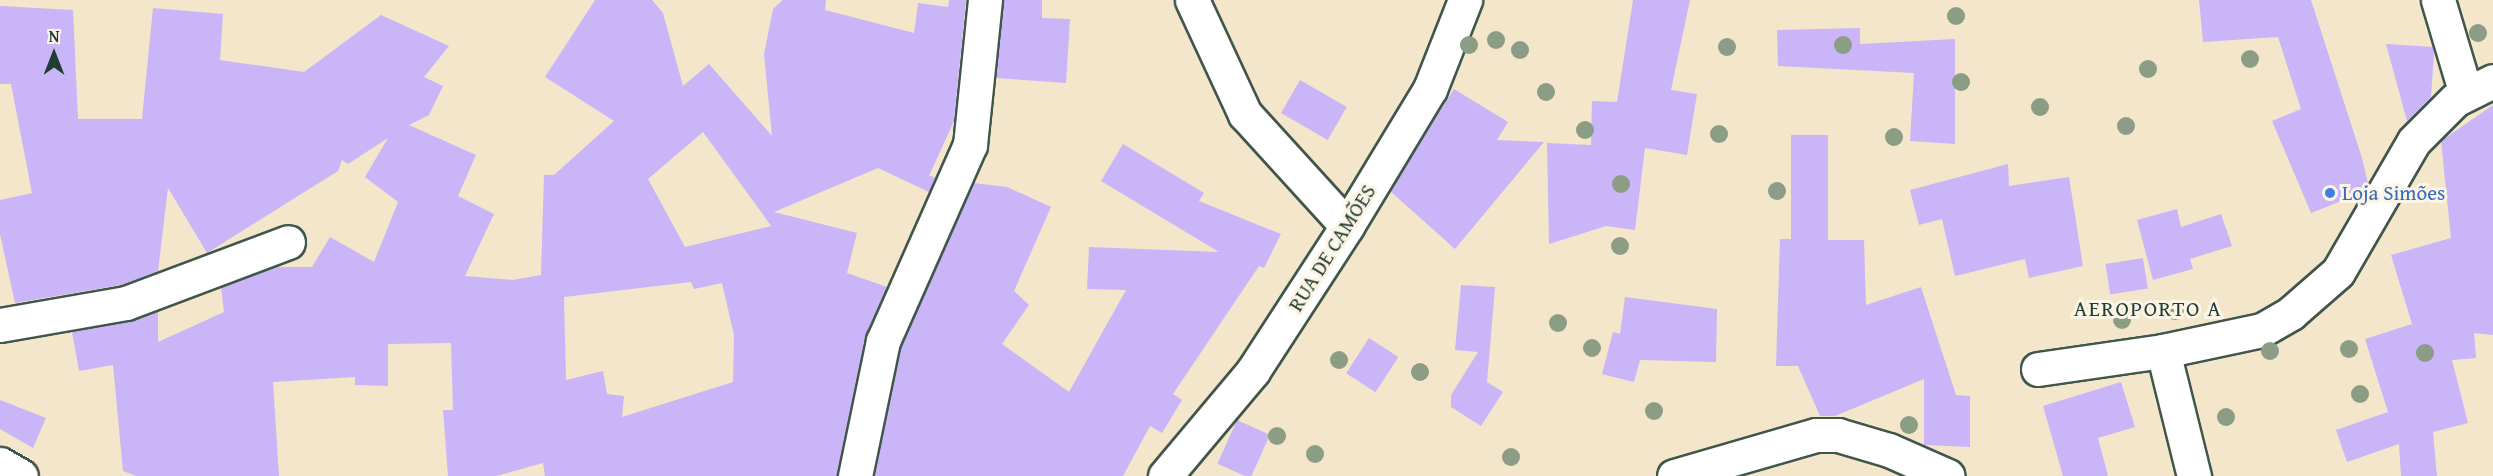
<!DOCTYPE html>
<meta charset="utf-8">
<style>
body{margin:0}
#map{position:relative;width:2493px;height:476px;overflow:hidden;background:#f3e6ca;font-family:"Gentium Book Plus",serif}
div>[style]{position:absolute}
.building>*{inset:0;background:#cab5f8;transform-origin:0 0}
.roads{filter:drop-shadow(2px 0 #3f564a) drop-shadow(-2px 0 #3f564a) drop-shadow(0 2px #3f564a) drop-shadow(0 -2px #3f564a)}
.street>*{height:33px;margin:-16.5px;padding:0 16.5px;transform-origin:16.5px;border-radius:16.5px;background:#fff}
.trees>*{width:18px;height:18px;margin:-9px;border-radius:50%;background:#8b9d84}
.dots>*{width:16px;height:16px;translate:-50% -50%;box-sizing:border-box;border:3px solid #fcf5e5;border-radius:50%}
span{translate:-50% -50%;white-space:nowrap;text-align:center;line-height:1.15;-webkit-text-stroke:6px #fcf5e5;paint-order:stroke}
.shop-label{font-size:21px;color:#366cbe}
.left{translate:0 -50%;text-align:left}
.street-label{font-size:21px;color:#1f3d34}
.neighbourhood-label{font-size:22px;color:#1f3d34;letter-spacing:1.5px}
.north{position:absolute;left:24px;top:24px;width:60px;height:60px;-webkit-text-stroke:4px #fcf5e5;paint-order:stroke;rotate:0deg;font-size:16px;font-weight:700;line-height:24px;text-align:center;color:#1f3d34}
.north::after{content:'';display:block;margin:auto;width:21px;height:27px;background:#1f3d34;clip-path:polygon(50% 0,100% 100%,50% 72%,0 100%)}
</style>
<div id="map">
<div class="building">
<i style="clip-path:polygon(evenodd,595px 0,652px 0,663px 13px,683px 86px,709px 64px,772px 136px,764px 54px,773px 9px,783px 0,826px 0,825px 10px,914px 33px,918px 3px,948px 7px,949px 0,966px 0,954px 121px,929px 176px,935px 177px,929px 192px,878px 168px,774px 212px,857px 233px,847px 273px,887px 287px,865px 337px,837px 476px,545px 476px,543px 463px,496px 476px,448px 476px,443px 410px,453px 410px,451px 343px,388px 344px,388px 386px,355px 385px,355px 377px,273px 382px,279px 476px,136px 476px,123px 471px,113px 365px,79px 371px,72px 332px,158px 311px,158px 342px,224px 312px,221px 287px,274px 267px,312px 267px,330px 237px,374px 262px,398px 202px,365px 177px,388px 138px,348px 164px,342px 160px,338px 171px,207px 253px,168px 188px,158px 271px,121px 285px,15px 303px,0 234px,0 200px,32px 193px,11px 84px,0 84px,0 6px,73px 10px,78px 119px,142px 119px,153px 8px,223px 14px,220px 60px,304px 72px,381px 15px,449px 46px,424px 77px,443px 86px,429px 115px,409px 125px,476px 155px,458px 196px,494px 214px,465px 276px,513px 280px,541px 275px,544px 175px,554px 175px,614px 121px,545px 77px,595px 0,703px 132px,764px 216px,771px 226px,685px 247px,648px 179px,703px 132px,595px 0,691px 282px,694px 289px,722px 283px,734px 335px,733px 382px,622px 417px,624px 396px,607px 394px,603px 371px,566px 380px,564px 297px,691px 282px)"></i>
<i style="clip-path:polygon(1003px 0,1042px 0,1042px 18px,1070px 19px,1066px 83px,996px 78px)"></i>
<i style="clip-path:polygon(1633px 0,1690px 0,1671px 90px,1697px 94px,1687px 155px,1645px 148px,1635px 230px,1606px 226px,1549px 244px,1547px 143px,1591px 145px,1592px 101px,1617px 102px)"></i>
<i style="clip-path:polygon(2199px 0,2311px 0,2362px 158px,2368px 183px,2362px 193px,2311px 213px,2272px 121px,2301px 109px,2278px 37px,2203px 42px)"></i>
<i style="clip-path:polygon(1860px 28px,1860px 44px,1955px 39px,1955px 144px,1910px 141px,1914px 73px,1778px 66px,1777px 30px)"></i>
<i style="clip-path:polygon(2386px 44px,2433px 47px,2434px 54px,2431px 97px,2407px 121px)"></i>
<i style="left:1300px;top:80px;width:54px;height:38px;rotate:30deg"></i>
<i style="clip-path:polygon(1454px 89px,1508px 122px,1497px 140px,1544px 142px,1455px 249px,1390px 191px)"></i>
<i style="clip-path:polygon(2493px 105px,2493px 335px,2474px 333px,2476px 358px,2452px 360px,2468px 423px,2433px 432px,2437px 476px,2401px 476px,2399px 444px,2347px 462px,2336px 430px,2388px 412px,2365px 339px,2412px 324px,2391px 255px,2451px 238px,2441px 141px)"></i>
<i style="clip-path:polygon(1791px 135px,1828px 135px,1828px 240px,1864px 240px,1866px 305px,1921px 287px,1956px 395px,1970px 396px,1970px 447px,1924px 445px,1924px 379px,1835px 416px,1820px 416px,1798px 366px,1776px 366px,1780px 239px,1791px 239px)"></i>
<i style="clip-path:polygon(1123px 144px,1204px 193px,1199px 201px,1281px 234px,1264px 268px,1259px 266px,1173px 394px,1182px 400px,1162px 433px,1150px 426px,1123px 476px,874px 476px,901px 347px,974px 183px,1007px 187px,1051px 207px,1014px 291px,1029px 305px,1002px 344px,1069px 392px,1126px 290px,1087px 289px,1089px 247px,1219px 252px,1101px 181px)"></i>
<i style="clip-path:polygon(2008px 164px,2009px 186px,2069px 177px,2083px 266px,2029px 278px,2025px 259px,1955px 276px,1942px 219px,1919px 225px,1910px 190px)"></i>
<i style="clip-path:polygon(2177px 209px,2181px 227px,2221px 214px,2232px 246px,2190px 259px,2193px 269px,2153px 280px,2137px 220px)"></i>
<i style="left:2143px;top:258px;width:31px;height:38px;rotate:81deg"></i>
<i style="clip-path:polygon(1461px 285px,1495px 287px,1487px 382px,1503px 392px,1481px 426px,1451px 407px,1451px 395px,1478px 352px,1455px 350px)"></i>
<i style="clip-path:polygon(1625px 297px,1717px 309px,1716px 362px,1640px 360px,1634px 382px,1602px 374px,1613px 332px,1620px 334px)"></i>
<i style="left:1369px;top:338px;width:35px;height:42px;rotate:33deg"></i>
<i style="clip-path:polygon(2121px 382px,2135px 427px,2098px 438px,2108px 476px,2063px 476px,2043px 406px)"></i>
<i style="clip-path:polygon(0 400px,46px 418px,33px 448px,0 429px)"></i>
<i style="left:1237px;top:420px;width:36px;height:48px;rotate:24deg"></i>
</div>
<div class="roads">
<div class="street">
<i style="left:1192px;top:0;width:126px;rotate:65.1deg"></i>
<i style="left:1245px;top:114px;width:151px;rotate:47.7deg"></i>
<i style="left:2438px;top:0;width:98px;rotate:73.4deg"></i>
<i style="left:0;top:325px;width:128px;rotate:-9.9deg"></i>
<i style="left:126px;top:303px;width:173px;rotate:-20.6deg"></i>
<i style="left:2163px;top:351px;width:129px;rotate:76.1deg"></i>
<i style="left:2038px;top:369px;width:126px;rotate:-8.2deg"></i>
<i style="left:2163px;top:351px;width:101px;rotate:-12deg"></i>
<i style="left:2262px;top:330px;width:34px;rotate:-30deg"></i>
<i style="left:2291px;top:313px;width:62px;rotate:-41.1deg"></i>
<i style="left:2338px;top:272px;width:151px;rotate:-59.9deg"></i>
<i style="left:2414px;top:141px;width:58px;rotate:-45deg"></i>
<i style="left:2455px;top:100px;width:42px;rotate:-26.6deg"></i>
<i style="left:0;top:464px;width:24px;rotate:30deg"></i>
<i style="left:855px;top:476px;width:138px;rotate:-78.3deg"></i>
<i style="left:883px;top:341px;width:214px;rotate:-66.1deg"></i>
<i style="left:970px;top:145px;width:146px;rotate:-84.1deg"></i>
<i style="left:1165px;top:476px;width:137px;rotate:-50deg"></i>
<i style="left:1253px;top:371px;width:173px;rotate:-57deg"></i>
<i style="left:1347px;top:226px;width:160px;rotate:-58.8deg"></i>
<i style="left:1430px;top:89px;width:96px;rotate:-68.5deg"></i>
<i style="left:1674px;top:476px;width:148px;rotate:-16.1deg"></i>
<i style="left:1816px;top:435px;width:22px"></i>
<i style="left:1838px;top:435px;width:53px;rotate:16.4deg"></i>
<i style="left:1889px;top:450px;width:64px;rotate:23.8deg"></i>
</div>
</div>
<div class="trees">
<i style="left:1956px;top:16px"></i>
<i style="left:2478px;top:33px"></i>
<i style="left:1496px;top:40px"></i>
<i style="left:1469px;top:45px"></i>
<i style="left:1843px;top:45px"></i>
<i style="left:1727px;top:47px"></i>
<i style="left:1520px;top:50px"></i>
<i style="left:2250px;top:59px"></i>
<i style="left:2148px;top:69px"></i>
<i style="left:1961px;top:82px"></i>
<i style="left:1546px;top:92px"></i>
<i style="left:2040px;top:107px"></i>
<i style="left:2126px;top:126px"></i>
<i style="left:1585px;top:130px"></i>
<i style="left:1719px;top:134px"></i>
<i style="left:1894px;top:137px"></i>
<i style="left:1621px;top:184px"></i>
<i style="left:1777px;top:191px"></i>
<i style="left:1620px;top:246px"></i>
<i style="left:2175px;top:311px"></i>
<i style="left:2122px;top:320px"></i>
<i style="left:1558px;top:323px"></i>
<i style="left:1592px;top:348px"></i>
<i style="left:2349px;top:349px"></i>
<i style="left:2270px;top:351px"></i>
<i style="left:2425px;top:353px"></i>
<i style="left:1339px;top:360px"></i>
<i style="left:1420px;top:372px"></i>
<i style="left:2360px;top:394px"></i>
<i style="left:1654px;top:411px"></i>
<i style="left:2226px;top:417px"></i>
<i style="left:1909px;top:425px"></i>
<i style="left:1277px;top:436px"></i>
<i style="left:1315px;top:454px"></i>
<i style="left:1511px;top:457px"></i>
</div>
<div class="dots">
<i style="left:2330px;top:193px;background:#3f7fe0"></i>
</div>
<div class="shop-label">
<span class="left" style="left:2342px;top:193px">Loja Simões</span>
</div>
<div class="street-label">
<span style="left:1332px;top:248px;rotate:-58deg">RUA DE CAMÕES</span>
</div>
<div class="neighbourhood-label">
<span style="left:2148px;top:309px">AEROPORTO A</span>
</div>
<div class="north">N</div>
</div>
